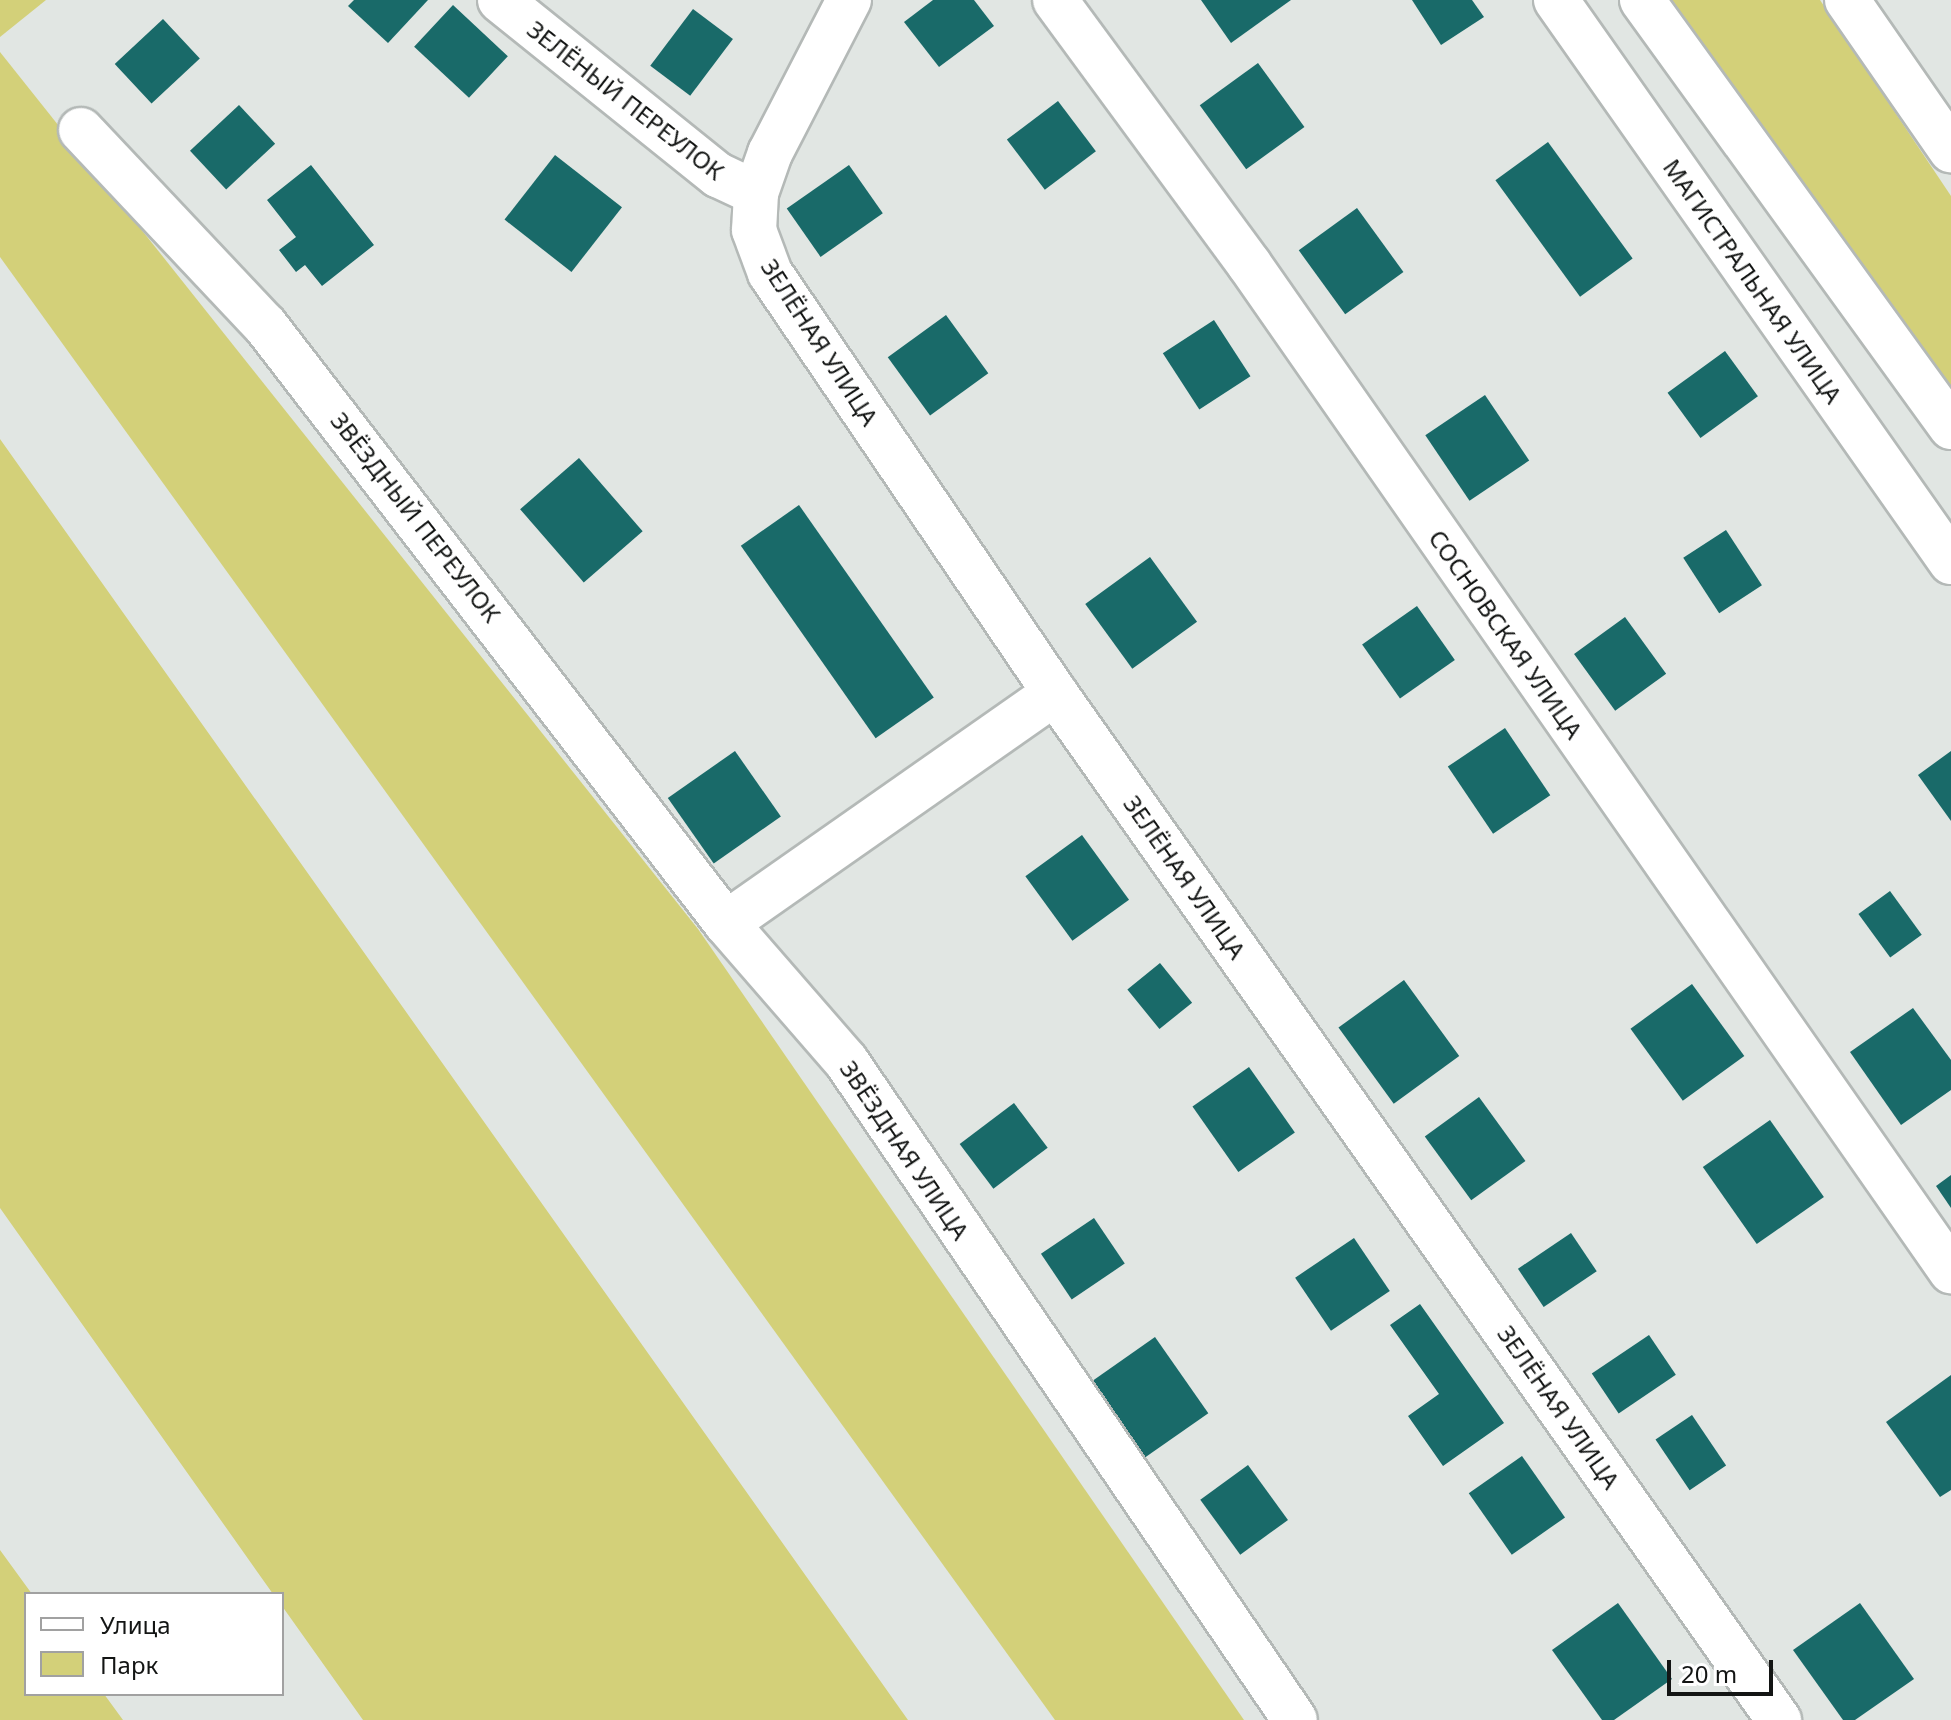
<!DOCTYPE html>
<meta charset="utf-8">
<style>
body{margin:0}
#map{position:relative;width:1951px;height:1720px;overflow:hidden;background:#e1e6e3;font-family:"Noto Sans",sans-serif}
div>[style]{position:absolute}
.green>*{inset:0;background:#d3d079}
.building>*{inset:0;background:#196a69;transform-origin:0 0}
.roads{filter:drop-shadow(2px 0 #b4b9b7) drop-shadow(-2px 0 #b4b9b7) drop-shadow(0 2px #b4b9b7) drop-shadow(0 -2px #b4b9b7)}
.minor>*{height:44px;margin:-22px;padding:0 22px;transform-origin:22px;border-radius:22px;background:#fff}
span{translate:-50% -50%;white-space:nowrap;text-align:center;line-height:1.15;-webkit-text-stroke:8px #fff;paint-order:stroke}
.street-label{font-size:24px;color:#131514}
.legend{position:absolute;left:24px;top:1592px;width:260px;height:104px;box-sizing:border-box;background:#fff;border:2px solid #a1a1a1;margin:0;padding:10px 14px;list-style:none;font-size:24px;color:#131514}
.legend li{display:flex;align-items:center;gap:16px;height:40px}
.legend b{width:40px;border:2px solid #a1a1a1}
.scale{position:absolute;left:1667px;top:1660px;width:106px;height:36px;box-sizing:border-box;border:4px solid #131514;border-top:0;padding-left:10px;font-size:24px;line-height:28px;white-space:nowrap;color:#131514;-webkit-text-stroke:6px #fff;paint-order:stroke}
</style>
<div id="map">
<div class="green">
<i style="clip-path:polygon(0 0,46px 0,0 37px)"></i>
<i style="clip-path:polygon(1664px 0,1820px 0,1951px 196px,1951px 397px)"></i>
<i style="clip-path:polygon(0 52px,698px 929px,1244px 1720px,1055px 1720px,0 257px)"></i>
<i style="clip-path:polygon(0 439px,908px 1720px,363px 1720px,282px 1606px,282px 1594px,273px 1594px,0 1208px)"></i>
<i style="clip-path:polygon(0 1550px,32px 1594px,26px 1594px,26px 1694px,104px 1694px,123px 1720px,0 1720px)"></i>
</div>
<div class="building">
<i style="clip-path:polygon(354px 0,428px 0,388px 43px,348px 6px)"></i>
<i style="clip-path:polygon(933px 0,974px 0,994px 26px,939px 67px,904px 22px)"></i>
<i style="clip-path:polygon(1201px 0,1291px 0,1231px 43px)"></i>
<i style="clip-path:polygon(1412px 0,1472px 0,1484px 17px,1441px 45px)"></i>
<i style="left:453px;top:5px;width:75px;height:57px;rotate:43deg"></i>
<i style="left:693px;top:9px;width:50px;height:71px;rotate:37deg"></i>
<i style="left:163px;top:19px;width:54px;height:66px;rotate:47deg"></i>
<i style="left:1258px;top:63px;width:79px;height:72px;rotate:54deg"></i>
<i style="left:1058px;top:101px;width:63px;height:64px;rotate:53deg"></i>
<i style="left:239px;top:105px;width:53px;height:67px;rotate:47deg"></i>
<i style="left:1548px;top:142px;width:144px;height:65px;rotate:54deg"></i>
<i style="left:555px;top:155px;width:85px;height:82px;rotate:38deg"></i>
<i style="clip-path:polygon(311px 165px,374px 245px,322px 286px,305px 265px,296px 272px,279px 250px,296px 237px,267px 200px)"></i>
<i style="left:849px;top:165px;width:59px;height:76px;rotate:55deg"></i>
<i style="left:1357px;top:208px;width:79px;height:72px;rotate:54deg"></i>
<i style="left:946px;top:315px;width:72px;height:72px;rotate:54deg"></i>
<i style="left:1214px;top:320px;width:67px;height:61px;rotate:57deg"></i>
<i style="left:1725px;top:351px;width:56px;height:71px;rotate:54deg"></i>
<i style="left:1485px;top:395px;width:79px;height:72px;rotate:56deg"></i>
<i style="left:579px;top:458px;width:97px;height:78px;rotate:49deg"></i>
<i style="left:799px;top:505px;width:235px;height:71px;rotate:55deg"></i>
<i style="left:1726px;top:530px;width:66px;height:51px;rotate:57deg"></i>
<i style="left:1150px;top:557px;width:80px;height:80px;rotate:54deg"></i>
<i style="left:1417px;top:606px;width:66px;height:67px;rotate:55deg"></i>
<i style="left:1625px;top:617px;width:70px;height:63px;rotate:54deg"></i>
<i style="left:1505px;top:728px;width:81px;height:69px;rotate:56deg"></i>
<i style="left:735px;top:751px;width:80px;height:82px;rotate:55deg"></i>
<i style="clip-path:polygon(1951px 751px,1951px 821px,1918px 775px)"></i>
<i style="left:1082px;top:835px;width:80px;height:70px;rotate:54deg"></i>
<i style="left:1890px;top:891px;width:54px;height:39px;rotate:54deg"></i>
<i style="left:1160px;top:963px;width:51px;height:42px;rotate:51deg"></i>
<i style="left:1404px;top:980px;width:94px;height:81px;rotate:54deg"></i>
<i style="left:1692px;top:984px;width:89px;height:76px;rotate:54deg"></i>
<i style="clip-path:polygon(1913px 1008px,1951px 1060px,1951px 1090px,1901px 1125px,1850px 1052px)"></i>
<i style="left:1249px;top:1067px;width:80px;height:69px;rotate:55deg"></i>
<i style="left:1479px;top:1097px;width:79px;height:67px;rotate:54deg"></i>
<i style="left:1014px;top:1103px;width:56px;height:68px;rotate:53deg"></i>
<i style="left:1770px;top:1120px;width:94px;height:82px;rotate:55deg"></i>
<i style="clip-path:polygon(1951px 1175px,1951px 1208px,1936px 1186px)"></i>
<i style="left:1094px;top:1218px;width:55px;height:64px;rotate:56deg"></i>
<i style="left:1571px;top:1233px;width:46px;height:64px;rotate:56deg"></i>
<i style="left:1354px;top:1238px;width:64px;height:71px;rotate:56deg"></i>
<i style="clip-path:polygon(1420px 1304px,1504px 1423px,1443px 1466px,1408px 1416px,1439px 1394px,1390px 1325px)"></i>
<i style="left:1649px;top:1335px;width:48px;height:69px;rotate:56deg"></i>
<i style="left:1155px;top:1337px;width:93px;height:80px;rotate:55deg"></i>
<i style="clip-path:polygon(1951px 1375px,1951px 1490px,1940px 1497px,1886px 1422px)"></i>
<i style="left:1692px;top:1415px;width:61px;height:44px;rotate:56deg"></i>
<i style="left:1522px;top:1456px;width:75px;height:65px;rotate:55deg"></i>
<i style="left:1248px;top:1465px;width:68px;height:59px;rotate:54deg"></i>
<i style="clip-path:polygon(1618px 1603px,1672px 1679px,1614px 1720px,1602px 1720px,1552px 1650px)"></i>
<i style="clip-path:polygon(1860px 1603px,1914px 1679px,1855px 1720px,1843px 1720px,1793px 1650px)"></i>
</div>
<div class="roads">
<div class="minor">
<i style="left:500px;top:0;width:280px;rotate:38.8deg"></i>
<i style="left:718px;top:175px;width:42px;rotate:25.3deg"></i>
<i style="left:849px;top:0;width:172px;rotate:117.3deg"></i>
<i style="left:770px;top:153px;width:42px;rotate:109.3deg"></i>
<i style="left:756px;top:193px;width:37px;rotate:93deg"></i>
<i style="left:754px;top:230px;width:46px;rotate:69.6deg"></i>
<i style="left:770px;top:273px;width:508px;rotate:55.84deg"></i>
<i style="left:1055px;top:693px;width:1257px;rotate:54.82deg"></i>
<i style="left:1055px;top:0;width:328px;rotate:53.7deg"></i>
<i style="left:1249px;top:264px;width:1228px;rotate:55.12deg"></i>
<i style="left:1556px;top:0;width:687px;rotate:54.9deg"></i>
<i style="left:1642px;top:0;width:527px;rotate:54.11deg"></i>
<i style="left:1847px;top:0;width:183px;rotate:55.3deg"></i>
<i style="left:81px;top:130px;width:268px;rotate:46.7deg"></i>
<i style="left:265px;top:325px;width:755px;rotate:52.37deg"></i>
<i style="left:1055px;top:693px;width:401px;rotate:145deg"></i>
<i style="left:726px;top:923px;width:183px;rotate:49deg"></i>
<i style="left:846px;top:1061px;width:797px;rotate:55.73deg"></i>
</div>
</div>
<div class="street-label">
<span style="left:626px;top:100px;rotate:38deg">ЗЕЛЁНЫЙ ПЕРЕУЛОК</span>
<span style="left:1753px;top:281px;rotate:55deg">МАГИСТРАЛЬНАЯ УЛИЦА</span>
<span style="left:820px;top:342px;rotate:57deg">ЗЕЛЁНАЯ УЛИЦА</span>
<span style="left:416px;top:517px;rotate:52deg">ЗВЁЗДНЫЙ ПЕРЕУЛОК</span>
<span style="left:1506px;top:634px;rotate:55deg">СОСНОВСКАЯ УЛИЦА</span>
<span style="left:1185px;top:877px;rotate:55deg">ЗЕЛЁНАЯ УЛИЦА</span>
<span style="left:905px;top:1150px;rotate:56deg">ЗВЁЗДНАЯ УЛИЦА</span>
<span style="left:1559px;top:1407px;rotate:55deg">ЗЕЛЁНАЯ УЛИЦА</span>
</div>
<ul class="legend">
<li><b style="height:10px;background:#fff"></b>Улица</li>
<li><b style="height:22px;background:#d3d079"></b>Парк</li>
</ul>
<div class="scale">20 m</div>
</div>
